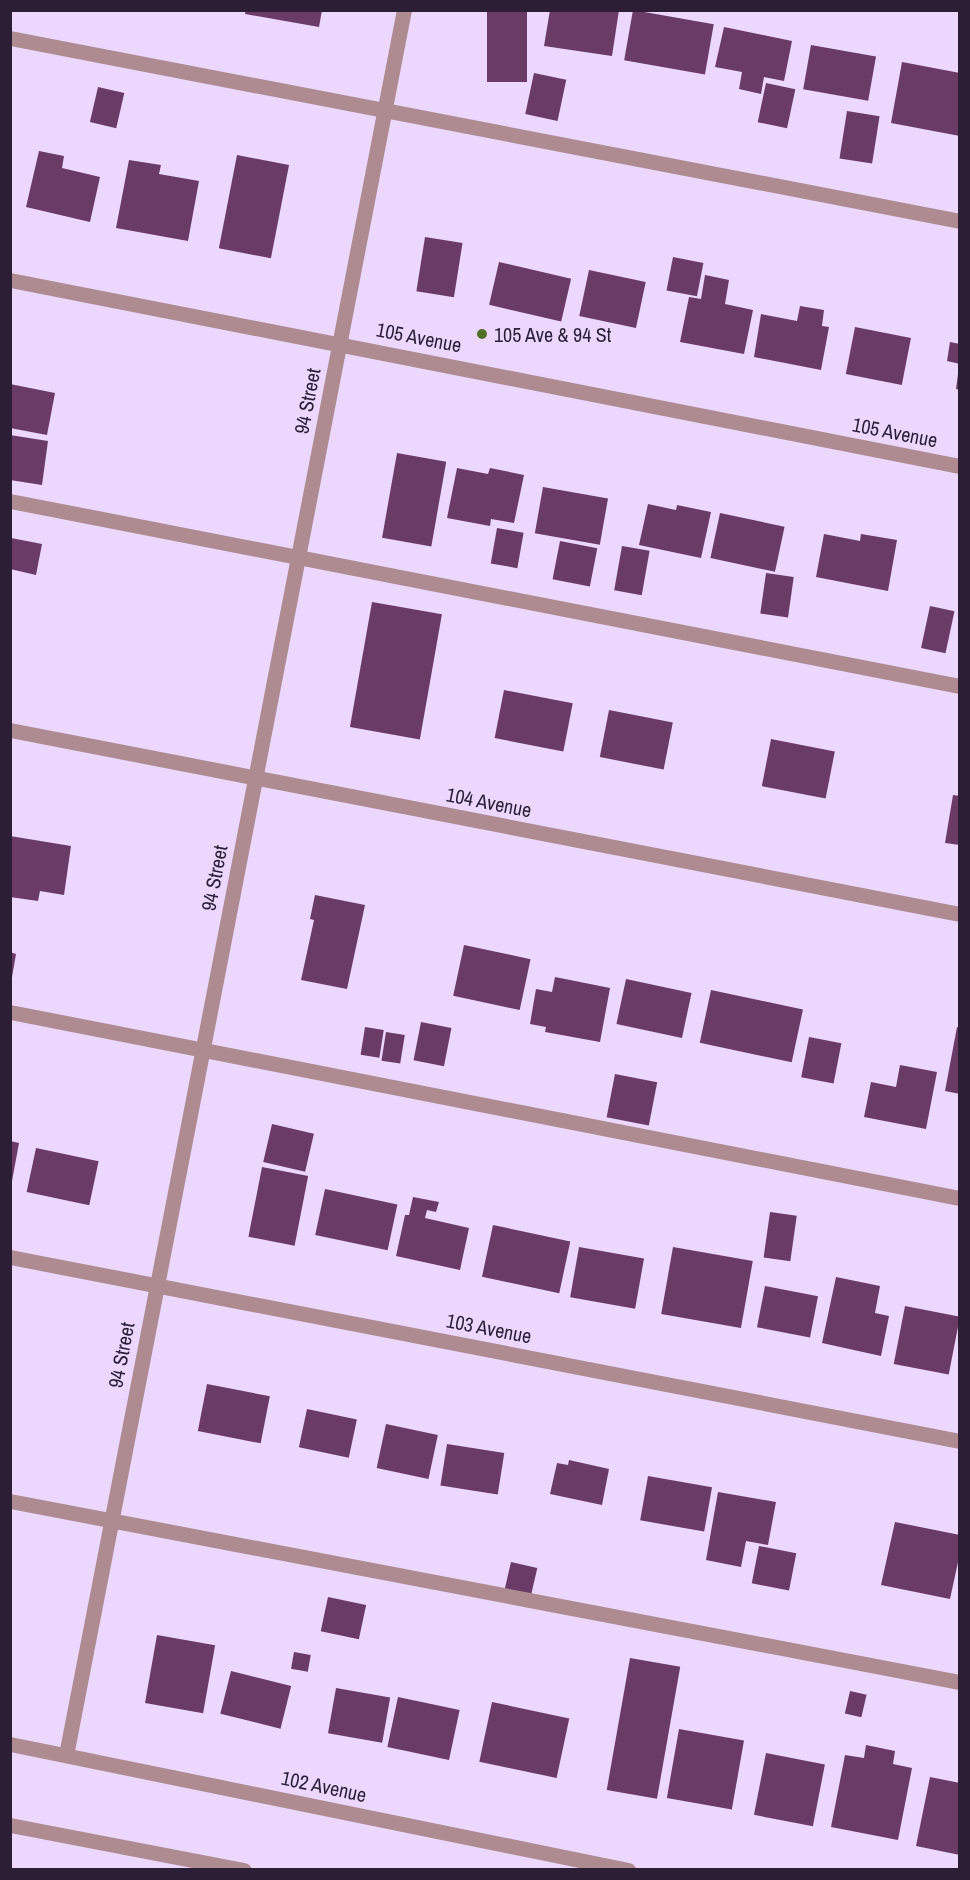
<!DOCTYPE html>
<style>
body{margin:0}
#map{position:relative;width:970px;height:1880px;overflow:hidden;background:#ecd7fe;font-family:"Archivo Narrow",sans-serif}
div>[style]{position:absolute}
.building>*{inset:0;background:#6b3b68;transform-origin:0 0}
.lane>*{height:15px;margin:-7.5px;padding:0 7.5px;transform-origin:7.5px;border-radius:7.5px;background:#ad8b90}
.street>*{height:15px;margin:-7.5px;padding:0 7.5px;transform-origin:7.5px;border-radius:7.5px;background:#ad8b90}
.dots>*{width:16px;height:16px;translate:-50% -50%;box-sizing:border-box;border:3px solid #ecd7fe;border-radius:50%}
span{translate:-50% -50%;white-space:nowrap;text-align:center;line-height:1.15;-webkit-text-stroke:6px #ecd7fe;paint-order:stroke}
.poi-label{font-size:20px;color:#2b1e35}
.left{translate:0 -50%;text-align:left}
.street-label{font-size:20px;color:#2b1e35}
.frame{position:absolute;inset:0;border:12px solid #2b1e35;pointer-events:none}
</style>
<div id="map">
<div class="building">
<i style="clip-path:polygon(246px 10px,322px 10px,319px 27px,245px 14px)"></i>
<i style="left:487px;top:10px;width:40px;height:72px"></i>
<i style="clip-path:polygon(550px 10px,619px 10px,612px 56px,544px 46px)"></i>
<i style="left:633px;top:10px;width:82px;height:51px;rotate:10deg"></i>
<i style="clip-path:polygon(724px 27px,792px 41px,784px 81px,764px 77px,761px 94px,739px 89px,742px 72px,715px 67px)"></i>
<i style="left:811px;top:45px;width:66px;height:45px;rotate:10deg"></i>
<i style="clip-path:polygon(902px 62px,960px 73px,960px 136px,891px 123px)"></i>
<i style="left:534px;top:73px;width:33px;height:42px;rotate:12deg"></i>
<i style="left:766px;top:83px;width:30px;height:40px;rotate:12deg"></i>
<i style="left:98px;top:87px;width:27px;height:36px;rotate:13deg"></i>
<i style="left:847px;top:111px;width:33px;height:48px;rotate:9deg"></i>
<i style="clip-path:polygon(39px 151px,64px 156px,62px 168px,100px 177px,90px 222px,26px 207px)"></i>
<i style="left:237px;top:155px;width:53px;height:95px;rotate:11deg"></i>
<i style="clip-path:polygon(129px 160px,161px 165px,159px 174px,199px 181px,188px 241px,116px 228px)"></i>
<i style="left:425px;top:237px;width:38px;height:55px;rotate:9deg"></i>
<i style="left:673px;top:257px;width:31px;height:34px;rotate:11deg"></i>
<i style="left:499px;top:262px;width:74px;height:44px;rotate:13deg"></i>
<i style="left:589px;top:270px;width:58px;height:47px;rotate:12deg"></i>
<i style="clip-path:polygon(705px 275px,729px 280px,725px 304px,753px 310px,744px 354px,680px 342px,689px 297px,701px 299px)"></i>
<i style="clip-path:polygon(800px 306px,824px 310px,822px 326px,829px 327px,821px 370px,754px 357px,761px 314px,797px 321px)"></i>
<i style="left:855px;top:327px;width:57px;height:48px;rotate:11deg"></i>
<i style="clip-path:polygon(950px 342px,960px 344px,960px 364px,947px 361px)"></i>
<i style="clip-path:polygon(958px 374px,960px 374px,960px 390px,956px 389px)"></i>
<i style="clip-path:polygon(10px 384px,55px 393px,47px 435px,10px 428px)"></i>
<i style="clip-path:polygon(10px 435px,48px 441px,42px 485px,10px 480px)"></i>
<i style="left:397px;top:453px;width:50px;height:86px;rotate:10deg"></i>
<i style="clip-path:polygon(457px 468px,488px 474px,490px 468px,524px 475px,514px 523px,491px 519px,490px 526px,447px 518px)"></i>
<i style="left:543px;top:487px;width:66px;height:47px;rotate:10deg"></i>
<i style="clip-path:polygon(648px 504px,676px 510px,677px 505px,711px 512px,701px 558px,639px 545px)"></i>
<i style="left:720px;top:513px;width:66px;height:46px;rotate:12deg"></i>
<i style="left:497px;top:528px;width:27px;height:36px;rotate:10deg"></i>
<i style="clip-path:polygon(824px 534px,860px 541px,861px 534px,897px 540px,888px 591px,816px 577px)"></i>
<i style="clip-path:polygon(11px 538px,42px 544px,36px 575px,10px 569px)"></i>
<i style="left:560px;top:541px;width:38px;height:39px;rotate:11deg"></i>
<i style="left:622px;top:546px;width:28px;height:45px;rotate:10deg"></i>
<i style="left:766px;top:573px;width:28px;height:41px;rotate:8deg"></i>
<i style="left:372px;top:602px;width:71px;height:127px;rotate:10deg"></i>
<i style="left:930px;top:606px;width:25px;height:43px;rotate:12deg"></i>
<i style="left:504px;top:690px;width:70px;height:49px;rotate:11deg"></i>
<i style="left:609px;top:710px;width:65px;height:48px;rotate:11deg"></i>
<i style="left:771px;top:739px;width:65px;height:48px;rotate:11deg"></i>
<i style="clip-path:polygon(953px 795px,960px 796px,960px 845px,945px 843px)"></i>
<i style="clip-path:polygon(10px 836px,71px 846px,64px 895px,40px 891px,38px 901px,10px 897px)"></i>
<i style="clip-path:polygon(315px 895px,365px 905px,347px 989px,301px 980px,314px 920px,310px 919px)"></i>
<i style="left:464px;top:945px;width:68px;height:52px;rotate:12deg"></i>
<i style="clip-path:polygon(10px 952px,16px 954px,12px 977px,10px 977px)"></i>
<i style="clip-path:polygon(555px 977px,610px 988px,600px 1042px,545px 1032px,546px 1027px,530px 1024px,536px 989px,552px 992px)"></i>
<i style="left:626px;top:979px;width:67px;height:46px;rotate:12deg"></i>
<i style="left:711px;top:990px;width:94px;height:54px;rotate:12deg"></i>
<i style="left:421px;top:1022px;width:31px;height:39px;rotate:11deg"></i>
<i style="left:365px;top:1027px;width:19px;height:28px;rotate:9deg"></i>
<i style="clip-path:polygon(957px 1027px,960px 1028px,960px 1094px,945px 1091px)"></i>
<i style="left:386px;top:1032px;width:19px;height:29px;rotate:9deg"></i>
<i style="left:809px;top:1037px;width:33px;height:41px;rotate:11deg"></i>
<i style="clip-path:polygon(900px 1065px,937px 1072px,926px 1129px,864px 1117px,871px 1082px,896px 1087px)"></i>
<i style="left:615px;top:1074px;width:43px;height:44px;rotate:11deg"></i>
<i style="left:272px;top:1124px;width:43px;height:39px;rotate:13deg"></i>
<i style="clip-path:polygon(10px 1141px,19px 1143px,12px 1181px,10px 1181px)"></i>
<i style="left:36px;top:1148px;width:64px;height:45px;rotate:12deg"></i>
<i style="left:262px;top:1167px;width:47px;height:71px;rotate:11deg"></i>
<i style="left:325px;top:1189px;width:74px;height:47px;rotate:12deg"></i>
<i style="clip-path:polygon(413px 1197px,439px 1202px,436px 1212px,427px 1210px,425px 1218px,469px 1228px,460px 1270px,396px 1256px,405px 1215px,409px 1215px)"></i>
<i style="left:770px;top:1212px;width:27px;height:46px;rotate:8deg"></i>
<i style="left:493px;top:1225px;width:79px;height:53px;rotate:12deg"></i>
<i style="left:579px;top:1247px;width:66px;height:51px;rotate:10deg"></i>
<i style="left:673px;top:1247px;width:81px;height:68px;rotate:10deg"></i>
<i style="clip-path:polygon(836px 1277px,880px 1286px,875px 1313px,889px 1316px,881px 1356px,822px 1343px)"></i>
<i style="left:765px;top:1286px;width:54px;height:42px;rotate:11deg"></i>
<i style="left:905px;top:1306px;width:56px;height:59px;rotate:11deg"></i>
<i style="left:207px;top:1384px;width:64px;height:48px;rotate:11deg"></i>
<i style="left:307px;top:1409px;width:51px;height:39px;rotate:12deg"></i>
<i style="left:386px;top:1424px;width:53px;height:45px;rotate:12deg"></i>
<i style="left:447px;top:1444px;width:58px;height:42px;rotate:9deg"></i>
<i style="clip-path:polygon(569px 1460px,609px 1469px,602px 1505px,550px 1494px,557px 1463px,568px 1465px)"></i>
<i style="left:648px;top:1476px;width:65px;height:45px;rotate:10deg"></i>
<i style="clip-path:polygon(718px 1492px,776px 1502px,768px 1545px,746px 1541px,741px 1567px,706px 1560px)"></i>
<i style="clip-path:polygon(895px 1522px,960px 1535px,960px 1553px,950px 1599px,881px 1585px)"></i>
<i style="left:759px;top:1546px;width:38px;height:38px;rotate:11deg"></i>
<i style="left:511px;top:1562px;width:27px;height:30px;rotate:13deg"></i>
<i style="left:328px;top:1597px;width:39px;height:35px;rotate:12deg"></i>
<i style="left:157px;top:1635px;width:59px;height:69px;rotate:10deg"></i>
<i style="left:294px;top:1652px;width:17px;height:17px;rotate:10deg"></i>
<i style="left:630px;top:1658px;width:51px;height:134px;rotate:10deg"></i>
<i style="left:231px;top:1671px;width:62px;height:44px;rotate:14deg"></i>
<i style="left:336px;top:1688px;width:55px;height:46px;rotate:10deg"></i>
<i style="left:850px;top:1691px;width:17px;height:23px;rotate:13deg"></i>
<i style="left:398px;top:1697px;width:63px;height:51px;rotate:12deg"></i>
<i style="left:492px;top:1702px;width:79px;height:61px;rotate:12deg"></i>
<i style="left:679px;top:1729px;width:66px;height:70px;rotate:10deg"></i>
<i style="clip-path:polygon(866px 1745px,895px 1751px,893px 1764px,912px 1768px,898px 1840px,831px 1827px,845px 1755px,864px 1758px)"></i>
<i style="left:766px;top:1753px;width:60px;height:63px;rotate:11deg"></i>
<i style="clip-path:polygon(930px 1777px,960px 1783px,960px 1855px,916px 1846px)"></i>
</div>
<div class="lane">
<i style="left:10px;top:38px;width:967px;rotate:10.9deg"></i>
<i style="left:10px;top:501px;width:968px;rotate:11.02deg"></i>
<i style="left:10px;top:1012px;width:968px;rotate:11.08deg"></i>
<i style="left:10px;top:1501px;width:967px;rotate:10.79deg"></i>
<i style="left:10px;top:1825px;width:238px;rotate:10.9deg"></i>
</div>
<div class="street">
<i style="left:10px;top:280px;width:968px;rotate:11.08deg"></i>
<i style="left:10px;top:730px;width:968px;rotate:10.96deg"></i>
<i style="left:10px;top:1257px;width:968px;rotate:10.96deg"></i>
<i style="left:10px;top:1744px;width:631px;rotate:11.52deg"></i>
<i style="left:66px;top:1755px;width:1777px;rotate:-79.04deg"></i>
</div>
<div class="dots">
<i style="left:482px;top:334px;background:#506f25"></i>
</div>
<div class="poi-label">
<span class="left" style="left:494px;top:334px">105 Ave &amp; 94 St</span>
</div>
<div class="street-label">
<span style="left:419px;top:337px;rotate:11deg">105 Avenue</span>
<span style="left:307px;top:401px;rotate:-79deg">94 Street</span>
<span style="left:895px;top:432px;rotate:11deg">105 Avenue</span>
<span style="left:489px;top:802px;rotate:11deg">104 Avenue</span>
<span style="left:214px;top:878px;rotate:-79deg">94 Street</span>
<span style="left:489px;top:1328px;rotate:11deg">103 Avenue</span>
<span style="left:121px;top:1355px;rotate:-79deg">94 Street</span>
<span style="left:324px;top:1786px;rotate:12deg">102 Avenue</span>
</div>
<div class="frame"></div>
</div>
